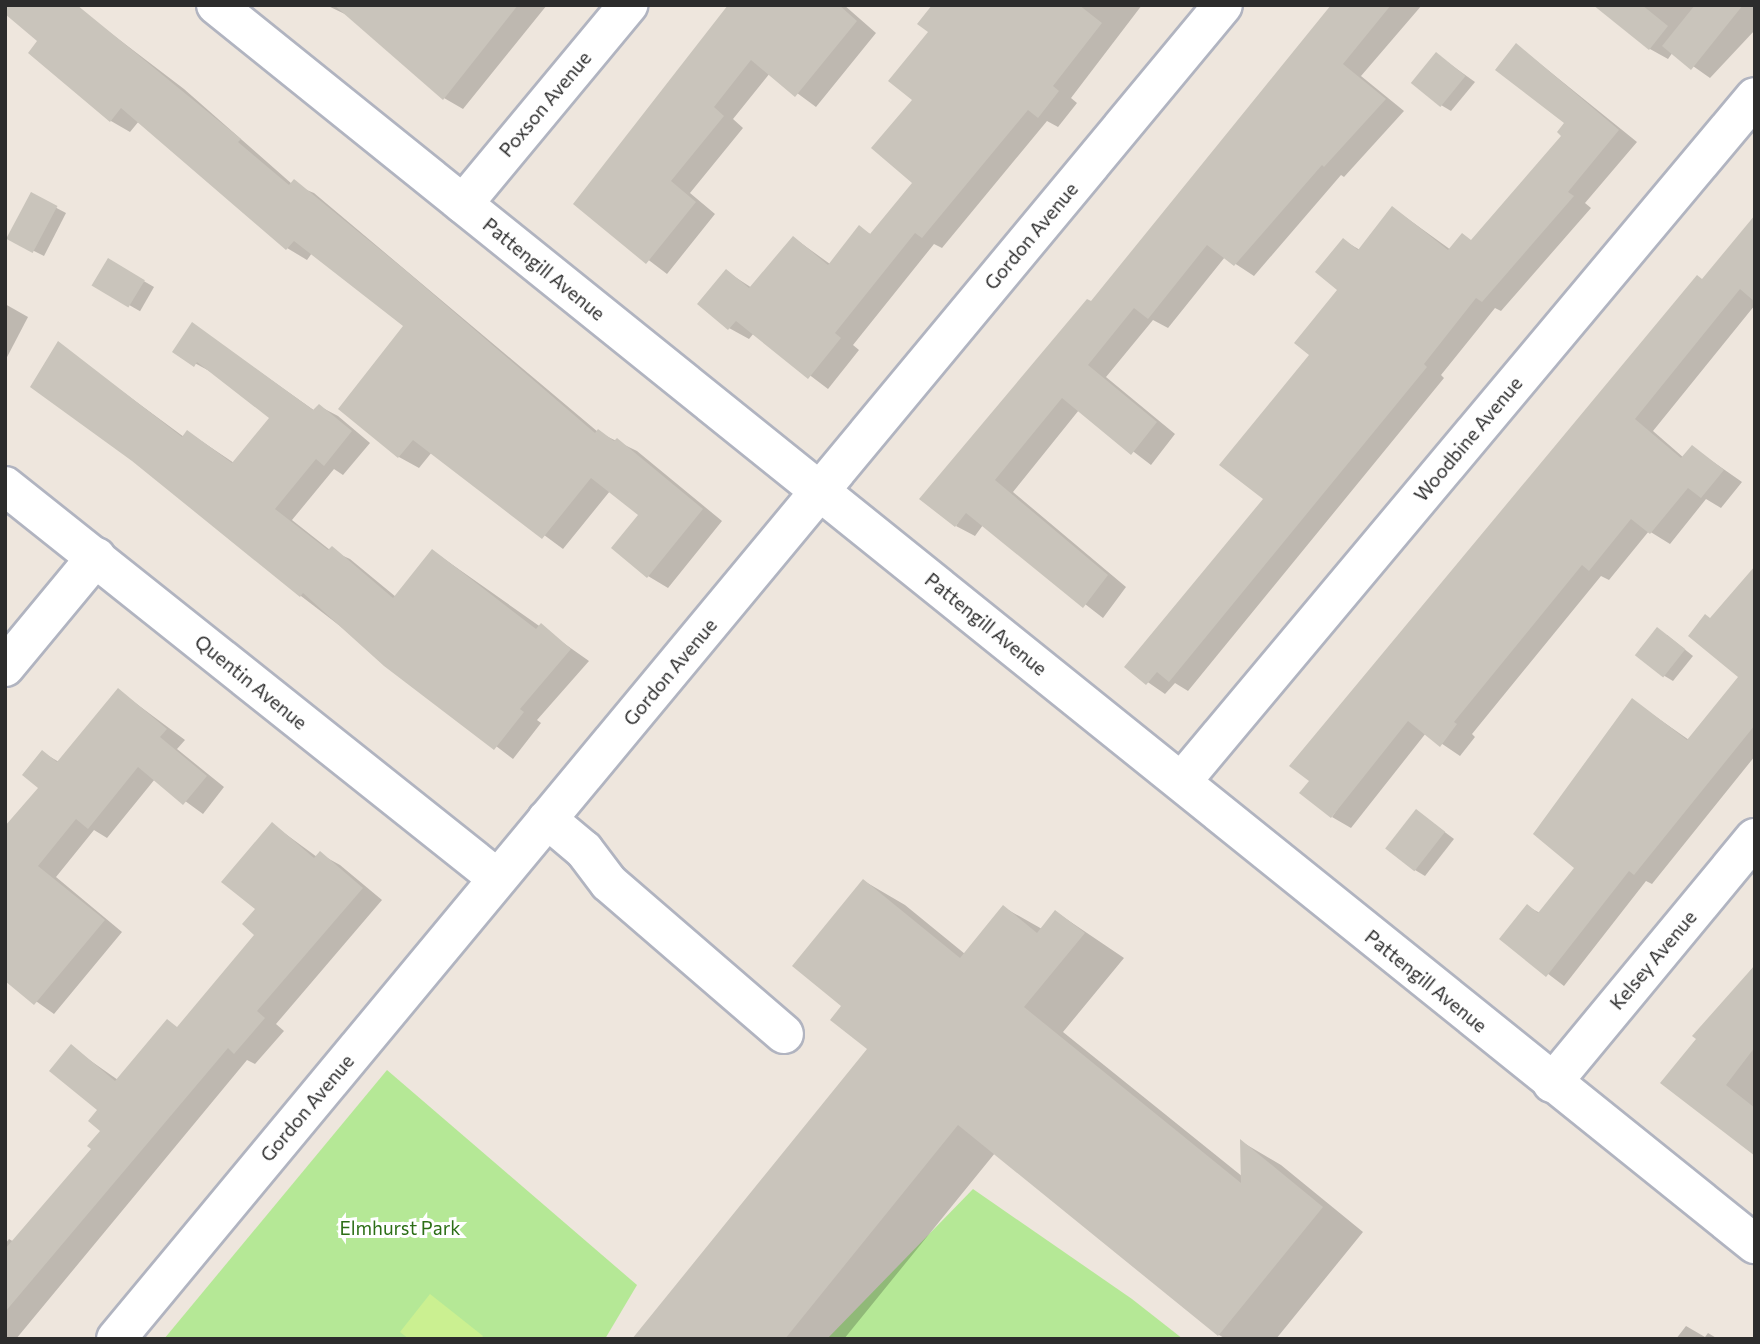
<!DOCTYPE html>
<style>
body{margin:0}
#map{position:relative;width:1760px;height:1344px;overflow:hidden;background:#eee6dd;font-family:Commissioner,sans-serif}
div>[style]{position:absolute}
.green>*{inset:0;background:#b5e896}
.pitch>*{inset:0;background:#cbf091}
.shadow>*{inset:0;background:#0003;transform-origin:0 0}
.building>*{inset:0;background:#c9c4bb;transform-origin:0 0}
.roads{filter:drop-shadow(2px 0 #b1b4c0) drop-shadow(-2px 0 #b1b4c0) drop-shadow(0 2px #b1b4c0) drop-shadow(0 -2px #b1b4c0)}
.minor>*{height:38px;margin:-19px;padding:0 19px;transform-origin:19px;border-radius:19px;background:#fff}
span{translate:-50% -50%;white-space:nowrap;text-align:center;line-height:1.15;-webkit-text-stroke:6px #fff;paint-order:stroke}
.street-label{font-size:19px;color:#2c2c2c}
.park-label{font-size:19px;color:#2c6e16}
.frame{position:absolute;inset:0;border:7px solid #2c2c2c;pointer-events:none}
</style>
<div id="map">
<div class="green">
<i style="clip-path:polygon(387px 1070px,637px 1285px,605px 1339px,164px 1339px)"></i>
<i style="clip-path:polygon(973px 1189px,1132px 1299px,1183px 1339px,827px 1339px)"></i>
</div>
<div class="pitch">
<i style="clip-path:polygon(430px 1294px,483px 1336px,481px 1339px,409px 1339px,400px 1332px)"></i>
</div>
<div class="shadow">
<i style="clip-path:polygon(326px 5px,547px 5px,463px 109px,444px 98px,349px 16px)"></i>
<i style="clip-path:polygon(736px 5px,844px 5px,876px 33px,816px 107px,770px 73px,733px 119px,743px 128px,690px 193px,715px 214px,667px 274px,575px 204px)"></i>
<i style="clip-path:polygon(935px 5px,1142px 5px,1071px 98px,1077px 103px,1058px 127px,1047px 121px,942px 248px,934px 244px,853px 345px,859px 350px,828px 389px,754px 333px,749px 339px,729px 328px,726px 271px,752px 288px,794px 238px,830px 264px,860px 228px,872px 235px,914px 182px,914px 100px)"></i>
<i style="clip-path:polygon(1335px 5px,1422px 5px,1361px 76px,1404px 111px,1344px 177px,1341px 175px,1254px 276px,1225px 257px,1168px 328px,1153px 320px,1106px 377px,1175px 434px,1151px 465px,1079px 410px,1013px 492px,1126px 587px,1103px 618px,983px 525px,975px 536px,956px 526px,1091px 303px)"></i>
<i style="clip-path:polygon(1596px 5px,1755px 5px,1755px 30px,1710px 78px,1673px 52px,1668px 59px,1650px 49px)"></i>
<i style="clip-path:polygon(83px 12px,184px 89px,292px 184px,314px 193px,598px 432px,637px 451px,722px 521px,668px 588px,648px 576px,640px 514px,610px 491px,563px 549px,432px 452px,419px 468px,399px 457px,405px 325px,312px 253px,307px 260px,287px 248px,139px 121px,130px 132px,111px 121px)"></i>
<i style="clip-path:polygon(1517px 45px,1637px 142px,1585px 203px,1591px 208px,1501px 311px,1495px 308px,1441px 375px,1444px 378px,1188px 691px,1175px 683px,1165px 694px,1126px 667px,1265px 498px,1311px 355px,1340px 290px,1343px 240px,1360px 250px,1393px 208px,1451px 250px,1472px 241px,1564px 135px,1567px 123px)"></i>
<i style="clip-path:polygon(1436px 54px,1475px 82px,1451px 111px,1441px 105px)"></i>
<i style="clip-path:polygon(32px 195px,66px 213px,44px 256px,20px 244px)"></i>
<i style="clip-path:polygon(1755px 218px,1755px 305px,1653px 431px,1684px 458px,1692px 447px,1742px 482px,1721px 508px,1706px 499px,1670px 544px,1649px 531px,1609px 580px,1601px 576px,1472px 734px,1475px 737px,1460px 756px,1426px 733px,1351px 828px,1332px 817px,1703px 280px)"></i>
<i style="left:109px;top:261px;width:52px;height:28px;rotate:30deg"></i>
<i style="clip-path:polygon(5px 304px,28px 317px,5px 361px)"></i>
<i style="clip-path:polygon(192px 324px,315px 411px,319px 406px,338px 416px,370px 443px,343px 475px,334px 469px,292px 520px,330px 550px,350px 559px,396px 597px,433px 551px,589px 661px,537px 720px,541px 723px,513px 759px,301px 596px,58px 344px,184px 437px,188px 432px,234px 463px,272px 417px,215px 374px,174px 352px)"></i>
<i style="clip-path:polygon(1755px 568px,1755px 756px,1652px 884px,1646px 881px,1564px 986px,1501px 938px,1527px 906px,1540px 913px,1577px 868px,1632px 700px,1689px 740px,1740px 677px,1711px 620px)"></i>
<i style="clip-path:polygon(1667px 635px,1693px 656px,1673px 681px,1663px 675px)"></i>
<i style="clip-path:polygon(118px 690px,185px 740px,177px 749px,224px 787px,203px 814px,155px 779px,107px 838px,94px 830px,56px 877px,122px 932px,54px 1014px,5px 979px,40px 787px,42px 752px,59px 762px)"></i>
<i style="clip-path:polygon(1417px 811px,1454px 839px,1425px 876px,1415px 870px)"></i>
<i style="clip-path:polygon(272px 824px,317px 857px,320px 854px,340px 865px,382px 900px,276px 1024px,284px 1031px,255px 1064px,247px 1060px,16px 1339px,5px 1339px,5px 1244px,9px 1239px,14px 1242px,94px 1149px,102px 1130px,99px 1109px,71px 1047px,118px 1080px,178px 1028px,257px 935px)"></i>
<i style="clip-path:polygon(864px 881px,905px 905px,965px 954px,1003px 907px,1042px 929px,1056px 912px,1124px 958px,1063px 1032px,1243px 1177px,1242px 1142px,1281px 1165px,1363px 1232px,1276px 1339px,1226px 1339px,1219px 1335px,995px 1153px,844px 1339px,634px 1339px,869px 1049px,844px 1006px)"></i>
<i style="clip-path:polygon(1755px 965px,1755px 1154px,1662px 1083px)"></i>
<i style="clip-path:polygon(1686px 1326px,1705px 1337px,1708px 1333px,1718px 1339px,1676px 1339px)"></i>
</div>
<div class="building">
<i style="clip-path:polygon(5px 5px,77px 5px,241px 139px,238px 142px,289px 185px,294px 179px,405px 270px,595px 433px,598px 429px,614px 441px,617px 438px,703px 509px,647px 578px,611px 548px,638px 515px,591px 478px,542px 539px,413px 440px,398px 458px,338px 409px,403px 326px,294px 241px,286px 250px,121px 108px,110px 122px,28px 53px,37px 41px,5px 14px)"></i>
<i style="clip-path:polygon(334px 5px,518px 5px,443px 100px)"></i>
<i style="clip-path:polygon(728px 5px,839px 5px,857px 21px,795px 97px,751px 60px,714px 107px,724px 116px,671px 181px,696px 202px,646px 264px,573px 204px)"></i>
<i style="clip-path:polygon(932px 5px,1079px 5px,1102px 23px,1053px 86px,1059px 91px,1038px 118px,1028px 110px,922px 238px,915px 233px,835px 333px,841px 338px,808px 379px,736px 321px,728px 330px,697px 304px,726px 269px,749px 288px,793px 236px,828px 265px,859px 225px,870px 234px,912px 183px,871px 148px,912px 100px,888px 81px,928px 32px,917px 24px)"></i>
<i style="clip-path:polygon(1331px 5px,1391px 5px,1343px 64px,1386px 99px,1324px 167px,1322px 165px,1234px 266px,1207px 245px,1148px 319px,1134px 308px,1088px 365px,1157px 422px,1131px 455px,1062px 398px,995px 480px,1108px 575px,1083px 608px,966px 513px,955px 527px,919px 499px,1087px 299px,1091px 301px)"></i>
<i style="clip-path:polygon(1593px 5px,1642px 5px,1668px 26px,1649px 50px)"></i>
<i style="clip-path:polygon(1695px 5px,1743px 5px,1691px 70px,1662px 46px)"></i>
<i style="clip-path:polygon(1516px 43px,1619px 130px,1568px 192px,1574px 196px,1482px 302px,1476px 298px,1424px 364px,1427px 367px,1169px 682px,1157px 672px,1146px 685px,1124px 667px,1263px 499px,1219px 465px,1309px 355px,1294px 343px,1337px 290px,1315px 272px,1343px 238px,1358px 250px,1392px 206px,1448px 250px,1462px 233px,1471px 240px,1561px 136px,1557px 132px,1564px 123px,1495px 70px)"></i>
<i style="left:1436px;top:52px;width:38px;height:40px;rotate:39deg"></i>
<i style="left:31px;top:192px;width:30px;height:53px;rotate:28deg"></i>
<i style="clip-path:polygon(1755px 215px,1755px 302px,1740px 289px,1635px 419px,1681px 458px,1692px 445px,1724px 470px,1701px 498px,1688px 488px,1650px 534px,1631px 519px,1589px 571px,1582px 565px,1454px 722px,1457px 724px,1440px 747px,1408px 721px,1331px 818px,1299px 793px,1309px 781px,1289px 766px,1697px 275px,1702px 279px)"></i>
<i style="left:108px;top:258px;width:43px;height:32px;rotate:31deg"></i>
<i style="clip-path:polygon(192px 322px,313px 410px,319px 404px,352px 431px,324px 466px,316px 459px,275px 509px,328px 550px,332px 546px,393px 598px,432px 549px,536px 629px,541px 623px,571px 649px,520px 709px,524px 712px,494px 750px,384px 666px,303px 593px,300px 597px,132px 461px,30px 387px,58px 341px,182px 437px,187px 430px,232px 463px,269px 418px,197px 362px,194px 367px,172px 352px)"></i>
<i style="clip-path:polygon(1755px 566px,1755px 725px,1634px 875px,1629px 871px,1546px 977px,1499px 939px,1527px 904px,1538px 913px,1574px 868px,1533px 834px,1632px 698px,1687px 740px,1738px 677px,1688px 636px,1705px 614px,1710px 618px)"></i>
<i style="left:1657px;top:627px;width:36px;height:36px;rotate:38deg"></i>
<i style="clip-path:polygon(118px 688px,167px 729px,160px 737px,207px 776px,183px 805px,138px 767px,88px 829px,76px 819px,38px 866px,105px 920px,34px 1005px,5px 981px,5px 826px,38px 788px,22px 775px,42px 750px,57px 762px)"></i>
<i style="left:1416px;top:809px;width:37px;height:50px;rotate:38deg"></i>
<i style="clip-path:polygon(272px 822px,314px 858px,320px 851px,363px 888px,257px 1011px,265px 1018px,234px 1054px,228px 1048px,5px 1312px,5px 1249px,91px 1149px,87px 1146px,100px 1131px,88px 1121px,97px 1110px,49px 1071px,71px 1044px,115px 1081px,167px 1019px,177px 1027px,254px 935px,242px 924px,255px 909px,221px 882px)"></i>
<i style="clip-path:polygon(863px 879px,960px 958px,1003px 905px,1037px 933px,1055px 910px,1085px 933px,1024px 1007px,1241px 1183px,1240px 1139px,1323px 1207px,1218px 1336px,958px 1125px,785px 1339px,632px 1339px,867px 1049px,830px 1020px,841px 1006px,792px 966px)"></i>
<i style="clip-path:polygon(1755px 965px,1755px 1047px,1726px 1085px,1755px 1108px,1755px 1156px,1660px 1083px,1696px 1039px,1692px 1036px)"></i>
</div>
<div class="roads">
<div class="minor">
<i style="left:216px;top:5px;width:1976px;rotate:38.84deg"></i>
<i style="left:463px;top:204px;width:259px;rotate:-50.3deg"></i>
<i style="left:5px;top:486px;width:629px;rotate:38.55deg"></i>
<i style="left:5px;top:667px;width:143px;rotate:-50.4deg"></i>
<i style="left:1182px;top:781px;width:892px;rotate:-50.05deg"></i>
<i style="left:547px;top:819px;width:48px;rotate:40deg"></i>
<i style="left:584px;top:850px;width:41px;rotate:52.9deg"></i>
<i style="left:609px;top:883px;width:231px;rotate:40.8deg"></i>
<i style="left:1552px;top:1083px;width:318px;rotate:-50.4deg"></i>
<i style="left:116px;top:1339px;width:1733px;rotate:-50.31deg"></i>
</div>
</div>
<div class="street-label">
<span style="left:545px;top:104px;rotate:-50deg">Poxson Avenue</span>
<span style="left:1031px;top:236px;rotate:-50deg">Gordon Avenue</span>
<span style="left:544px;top:269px;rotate:39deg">Pattengill Avenue</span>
<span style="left:1468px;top:439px;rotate:-50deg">Woodbine Avenue</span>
<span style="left:986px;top:624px;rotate:39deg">Pattengill Avenue</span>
<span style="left:670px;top:672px;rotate:-50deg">Gordon Avenue</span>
<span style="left:251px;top:682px;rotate:39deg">Quentin Avenue</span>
<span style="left:1653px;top:960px;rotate:-50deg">Kelsey Avenue</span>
<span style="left:1426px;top:981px;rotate:39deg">Pattengill Avenue</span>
<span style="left:307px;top:1108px;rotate:-50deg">Gordon Avenue</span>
</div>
<div class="park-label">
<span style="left:400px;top:1228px">Elmhurst Park</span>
</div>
<div class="frame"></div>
</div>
